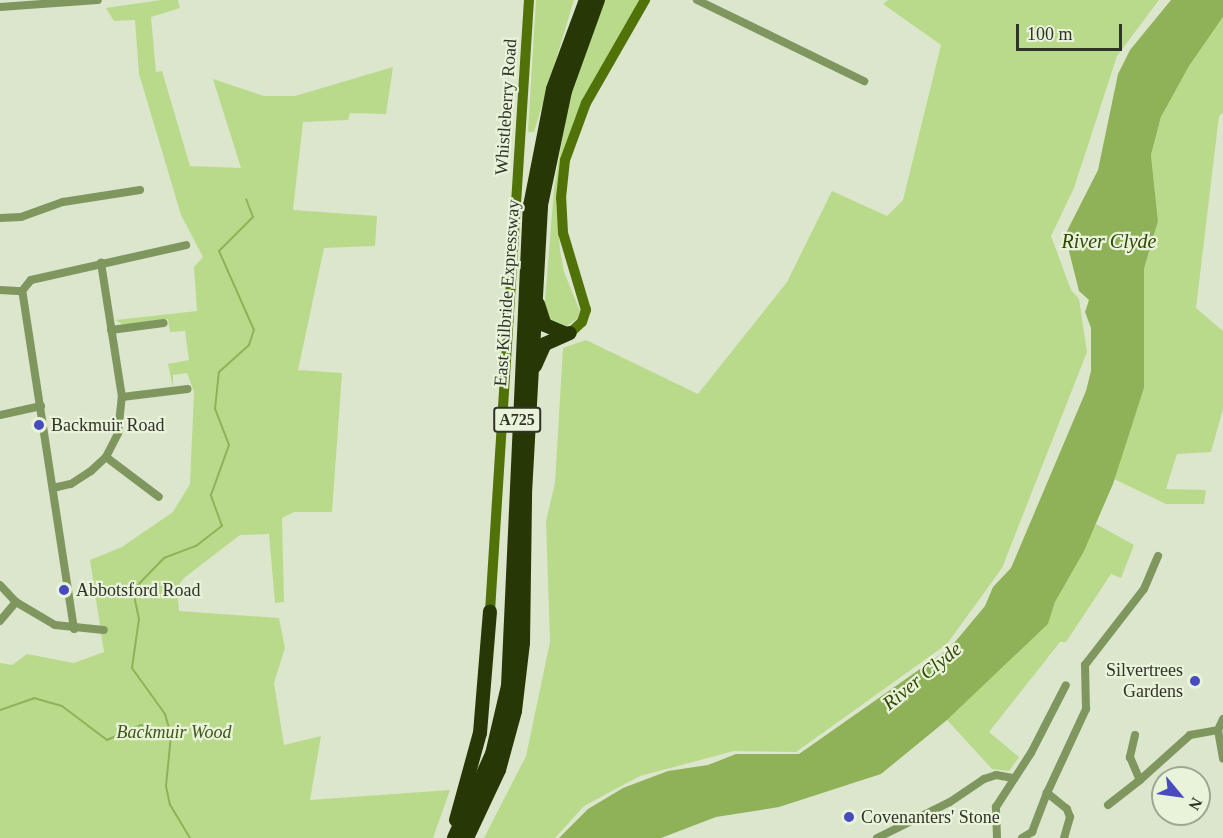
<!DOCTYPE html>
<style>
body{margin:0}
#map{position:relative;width:1223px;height:838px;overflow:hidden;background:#dbe6cd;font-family:"Times New Roman",serif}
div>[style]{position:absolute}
.green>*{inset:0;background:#bada8b}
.water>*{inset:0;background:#8fb258}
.stream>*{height:2px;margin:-1px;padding:0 1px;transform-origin:1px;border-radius:1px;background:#8fb258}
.street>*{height:8px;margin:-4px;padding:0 4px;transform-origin:4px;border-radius:4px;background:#7f965e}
.secondary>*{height:10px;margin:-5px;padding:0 5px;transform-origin:5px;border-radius:5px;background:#517109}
.highway>*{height:14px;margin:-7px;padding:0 7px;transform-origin:7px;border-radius:7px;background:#273806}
.dots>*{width:16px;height:16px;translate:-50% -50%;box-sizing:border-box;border:3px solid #e8f3da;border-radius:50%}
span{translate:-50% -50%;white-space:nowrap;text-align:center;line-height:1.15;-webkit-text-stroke:4.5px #e8f3da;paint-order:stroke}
.shield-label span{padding:2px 4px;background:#e8f3da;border:2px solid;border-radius:4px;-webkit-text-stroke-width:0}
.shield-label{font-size:16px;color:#2f342a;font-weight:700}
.street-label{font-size:18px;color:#2f342a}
.poi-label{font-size:18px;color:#2f342a}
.left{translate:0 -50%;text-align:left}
.right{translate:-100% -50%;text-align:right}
.park-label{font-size:18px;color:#3f5616;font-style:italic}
.water-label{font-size:20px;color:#324803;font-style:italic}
.north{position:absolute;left:1151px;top:766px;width:60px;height:60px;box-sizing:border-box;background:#e8f3da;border:2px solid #9ea794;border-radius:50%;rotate:119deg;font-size:16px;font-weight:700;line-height:24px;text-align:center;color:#2f342a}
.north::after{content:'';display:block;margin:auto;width:21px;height:27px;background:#484ac0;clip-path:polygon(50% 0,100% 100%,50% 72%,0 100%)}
.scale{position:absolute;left:1016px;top:24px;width:106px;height:27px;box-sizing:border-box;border:3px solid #2f342a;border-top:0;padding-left:8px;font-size:18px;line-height:21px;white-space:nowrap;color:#2f342a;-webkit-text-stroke:4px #e8f3da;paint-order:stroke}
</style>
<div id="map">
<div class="green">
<i style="clip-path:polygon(161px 0,178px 0,180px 8px,151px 17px,156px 72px,162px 71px,190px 166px,241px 168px,213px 79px,264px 96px,295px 96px,393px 67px,386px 114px,350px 113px,348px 120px,303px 122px,293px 210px,377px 216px,375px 246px,324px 248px,298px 370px,342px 373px,332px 512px,294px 512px,282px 518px,284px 602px,275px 603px,269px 534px,240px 535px,184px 578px,177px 588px,178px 598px,179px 611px,279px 618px,285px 648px,274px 683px,284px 745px,321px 736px,310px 800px,450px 790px,433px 838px,0 838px,0 663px,12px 665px,27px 654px,74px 663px,104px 652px,90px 560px,122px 547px,173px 512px,190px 484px,194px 392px,187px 373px,173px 375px,173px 388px,168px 364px,189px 360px,185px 331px,170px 332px,168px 319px,123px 325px,116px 320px,197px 311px,194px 267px,203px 257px,181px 215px,139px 74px,135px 20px,114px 21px,106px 8px)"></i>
<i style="clip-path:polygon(536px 0,574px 0,534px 132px,528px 132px)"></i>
<i style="clip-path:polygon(605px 0,640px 0,574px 120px,561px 162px,557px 208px,560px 250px,564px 272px,580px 311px,578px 318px,564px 328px,551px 324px,544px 313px,554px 189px,570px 93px)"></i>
<i style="clip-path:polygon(888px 0,1159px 0,1117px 56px,1074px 188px,1051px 236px,1071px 290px,1079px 299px,1087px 352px,1002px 568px,947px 644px,796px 752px,734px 751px,640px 776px,584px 806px,555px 838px,484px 838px,526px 756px,550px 642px,546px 521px,555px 483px,563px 348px,586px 340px,698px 394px,787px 282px,832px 191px,887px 216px,903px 200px,941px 45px,883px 4px)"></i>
<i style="clip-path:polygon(1223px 17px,1223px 113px,1219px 116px,1196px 308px,1223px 331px,1223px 409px,1211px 452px,1177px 454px,1166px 489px,1206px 490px,1204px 504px,1166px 504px,1114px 479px,1144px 388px,1144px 269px,1158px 221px,1151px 155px,1161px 117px,1189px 66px)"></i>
<i style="clip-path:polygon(1096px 524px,1134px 545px,1121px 578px,1111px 574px,1066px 642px,1060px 642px,989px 732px,1019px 757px,1009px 771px,992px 769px,947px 720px,1048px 624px,1055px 602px)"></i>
</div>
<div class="water">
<i style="clip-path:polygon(1171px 0,1223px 0,1223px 17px,1189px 66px,1161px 117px,1151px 155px,1158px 221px,1144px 269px,1144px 388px,1113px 484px,1084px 551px,1055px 602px,1048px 624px,947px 720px,881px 774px,779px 807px,716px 817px,661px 838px,559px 838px,588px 809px,623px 788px,668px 771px,708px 765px,736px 754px,799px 754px,950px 648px,985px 606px,993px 587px,1011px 568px,1086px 391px,1091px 371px,1091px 328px,1085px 312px,1089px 300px,1079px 291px,1065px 235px,1098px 170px,1118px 74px,1130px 50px)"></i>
</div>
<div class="stream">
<i style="left:0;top:710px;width:36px;rotate:-19deg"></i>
<i style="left:34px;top:698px;width:29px;rotate:16deg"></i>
<i style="left:62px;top:706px;width:56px;rotate:37.1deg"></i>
<i style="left:107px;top:740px;width:37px;rotate:-24deg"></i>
<i style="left:141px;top:725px;width:32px;rotate:18deg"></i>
<i style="left:190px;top:838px;width:39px;rotate:-121deg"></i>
<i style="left:170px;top:805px;width:19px;rotate:-102deg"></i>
<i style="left:166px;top:786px;width:51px;rotate:-84.4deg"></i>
<i style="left:171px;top:735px;width:22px;rotate:-106deg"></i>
<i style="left:165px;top:714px;width:57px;rotate:-125.7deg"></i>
<i style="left:132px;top:668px;width:49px;rotate:-81.9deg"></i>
<i style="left:139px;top:619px;width:30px;rotate:-102deg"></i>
<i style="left:133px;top:590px;width:45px;rotate:-45.9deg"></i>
<i style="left:164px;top:558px;width:34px;rotate:-21deg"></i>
<i style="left:196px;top:546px;width:33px;rotate:-38deg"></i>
<i style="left:222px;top:526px;width:33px;rotate:-110deg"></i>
<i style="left:211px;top:495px;width:53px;rotate:-70.2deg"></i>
<i style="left:229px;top:445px;width:39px;rotate:-111deg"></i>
<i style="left:215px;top:409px;width:37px;rotate:-84deg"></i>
<i style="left:219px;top:372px;width:40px;rotate:-42deg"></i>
<i style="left:249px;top:345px;width:16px;rotate:-72deg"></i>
<i style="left:254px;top:330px;width:86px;rotate:-113.9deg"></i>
<i style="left:219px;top:251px;width:48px;rotate:-45deg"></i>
<i style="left:253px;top:217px;width:19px;rotate:-111deg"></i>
</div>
<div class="street">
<i style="left:697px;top:0;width:186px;rotate:25.9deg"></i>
<i style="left:0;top:7px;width:98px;rotate:-4.1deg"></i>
<i style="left:0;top:218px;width:21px;rotate:-3deg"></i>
<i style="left:21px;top:217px;width:45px;rotate:-19.7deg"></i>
<i style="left:63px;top:202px;width:78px;rotate:-8.9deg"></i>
<i style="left:0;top:290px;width:22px;rotate:3deg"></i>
<i style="left:111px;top:330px;width:53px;rotate:-7.5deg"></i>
<i style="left:122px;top:397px;width:66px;rotate:-6.9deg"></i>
<i style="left:0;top:415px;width:42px;rotate:-12.4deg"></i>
<i style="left:106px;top:457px;width:66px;rotate:37deg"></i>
<i style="left:53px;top:488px;width:18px;rotate:-13deg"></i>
<i style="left:71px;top:484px;width:24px;rotate:-33deg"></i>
<i style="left:91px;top:471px;width:21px;rotate:-43deg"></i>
<i style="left:106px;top:457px;width:27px;rotate:-63deg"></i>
<i style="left:118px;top:433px;width:36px;rotate:-84deg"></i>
<i style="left:122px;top:397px;width:136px;rotate:-98.9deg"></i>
<i style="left:0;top:585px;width:23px;rotate:47deg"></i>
<i style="left:16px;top:602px;width:45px;rotate:30.5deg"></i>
<i style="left:55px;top:625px;width:49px;rotate:5.8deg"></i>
<i style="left:0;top:621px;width:25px;rotate:-50deg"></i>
<i style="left:74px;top:629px;width:342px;rotate:-98.7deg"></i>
<i style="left:22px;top:291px;width:14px;rotate:-51deg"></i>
<i style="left:31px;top:280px;width:159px;rotate:-12.7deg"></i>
<i style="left:1223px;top:719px;width:12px;rotate:114deg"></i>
<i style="left:1218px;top:730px;width:29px;rotate:80deg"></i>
<i style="left:1135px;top:735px;width:23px;rotate:103deg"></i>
<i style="left:1130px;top:757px;width:25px;rotate:67deg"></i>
<i style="left:1140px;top:780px;width:67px;rotate:-42deg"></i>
<i style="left:1190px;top:735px;width:28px;rotate:-10deg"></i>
<i style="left:1108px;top:805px;width:41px;rotate:-38deg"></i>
<i style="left:877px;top:838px;width:81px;rotate:-26.3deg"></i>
<i style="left:950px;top:802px;width:41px;rotate:-34.1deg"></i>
<i style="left:984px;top:779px;width:13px;rotate:-18deg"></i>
<i style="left:996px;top:775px;width:17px;rotate:10deg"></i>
<i style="left:997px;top:838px;width:31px;rotate:-92deg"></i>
<i style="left:996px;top:807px;width:64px;rotate:-57.1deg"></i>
<i style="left:1031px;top:753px;width:76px;rotate:-62.8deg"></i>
<i style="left:1022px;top:838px;width:12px;rotate:-31deg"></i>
<i style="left:1032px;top:832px;width:42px;rotate:-69deg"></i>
<i style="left:1064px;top:838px;width:22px;rotate:-74deg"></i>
<i style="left:1070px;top:817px;width:9px;rotate:-111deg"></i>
<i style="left:1067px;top:809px;width:26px;rotate:-141deg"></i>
<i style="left:1047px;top:793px;width:93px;rotate:-65.1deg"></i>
<i style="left:1086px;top:709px;width:44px;rotate:-91.3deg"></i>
<i style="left:1085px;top:665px;width:96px;rotate:-52.2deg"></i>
<i style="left:1144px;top:589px;width:36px;rotate:-67deg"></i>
</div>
<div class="secondary">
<i style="left:570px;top:333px;width:16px;rotate:-43deg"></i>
<i style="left:582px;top:322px;width:13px;rotate:-72deg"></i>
<i style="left:586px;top:310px;width:80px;rotate:-106.6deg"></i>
<i style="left:563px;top:233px;width:35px;rotate:-93deg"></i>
<i style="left:561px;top:198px;width:38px;rotate:-84deg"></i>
<i style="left:565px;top:160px;width:61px;rotate:-69.8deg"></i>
<i style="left:586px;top:103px;width:119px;rotate:-60.2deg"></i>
<i style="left:490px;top:611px;width:612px;rotate:-86.35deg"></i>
</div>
<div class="highway">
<i style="left:538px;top:304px;width:22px;rotate:72deg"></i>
<i style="left:545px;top:325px;width:23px;rotate:23deg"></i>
<i style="left:535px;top:366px;width:24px;rotate:-66deg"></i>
<i style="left:545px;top:344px;width:27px;rotate:-24deg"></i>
<i style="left:456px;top:820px;width:90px;rotate:-74.6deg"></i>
<i style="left:480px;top:733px;width:122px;rotate:-85.3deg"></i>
<i style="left:454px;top:838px;width:92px;rotate:-65.7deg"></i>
<i style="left:492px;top:754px;width:70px;rotate:-76.8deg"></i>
<i style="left:508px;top:686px;width:481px;rotate:-87.4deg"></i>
<i style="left:530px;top:206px;width:119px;rotate:-78.9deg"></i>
<i style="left:553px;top:89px;width:95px;rotate:-69.7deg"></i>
<i style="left:467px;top:838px;width:75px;rotate:-64.8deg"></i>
<i style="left:499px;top:770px;width:61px;rotate:-74.8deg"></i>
<i style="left:515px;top:711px;width:68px;rotate:-83.3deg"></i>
<i style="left:523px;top:643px;width:150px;rotate:-89.2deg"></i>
<i style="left:525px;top:493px;width:288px;rotate:-86.8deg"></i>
<i style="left:541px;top:205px;width:116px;rotate:-78.1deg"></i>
<i style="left:565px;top:91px;width:97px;rotate:-70.1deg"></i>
</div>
<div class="dots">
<i style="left:39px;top:425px;background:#484ac0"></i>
<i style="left:64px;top:590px;background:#484ac0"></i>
<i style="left:1195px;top:681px;background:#484ac0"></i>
<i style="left:849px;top:817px;background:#484ac0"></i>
</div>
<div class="shield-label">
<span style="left:517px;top:420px">A725</span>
</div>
<div class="street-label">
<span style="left:506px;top:107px;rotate:-86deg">Whistleberry Road</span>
<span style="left:507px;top:293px;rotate:-86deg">East Kilbride Expressway</span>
</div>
<div class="poi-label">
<span class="left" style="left:51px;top:425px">Backmuir Road</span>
<span class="left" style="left:76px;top:590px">Abbotsford Road</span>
<span class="right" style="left:1183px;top:681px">Silvertrees<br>Gardens</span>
<span class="left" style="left:861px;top:817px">Covenanters' Stone</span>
</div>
<div class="park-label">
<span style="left:174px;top:732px">Backmuir Wood</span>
</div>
<div class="water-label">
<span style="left:1109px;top:241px">River Clyde</span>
<span style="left:922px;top:676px;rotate:-39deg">River Clyde</span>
</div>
<div class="north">N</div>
<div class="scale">100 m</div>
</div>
